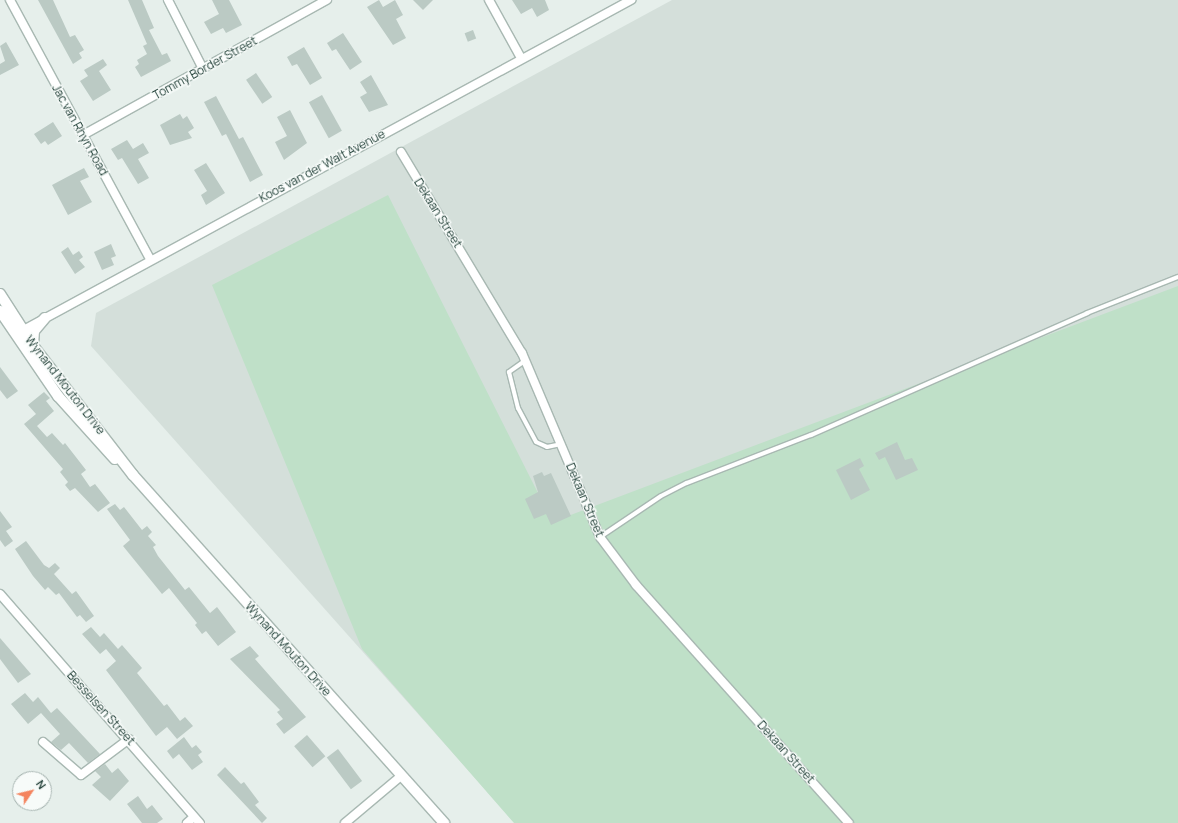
<!DOCTYPE html>
<style>
body{margin:0}
#map{position:relative;width:1178px;height:823px;overflow:hidden;background:#e6efeb;font-family:Manrope,sans-serif}
div>[style]{position:absolute}
.built>*{inset:0;background:#d4dfda}
.green>*{inset:0;background:#bfe0c8}
.building>*{inset:0;background:#bbcac4;transform-origin:0 0}
.roads{filter:drop-shadow(1px 0 #a8b8b2) drop-shadow(-1px 0 #a8b8b2) drop-shadow(0 1px #a8b8b2) drop-shadow(0 -1px #a8b8b2)}
.service>*{height:4px;margin:-2px;padding:0 2px;transform-origin:2px;border-radius:2px;background:#fff}
.minor>*{height:8px;margin:-4px;padding:0 4px;transform-origin:4px;border-radius:4px;background:#fff}
.tertiary>*{height:10px;margin:-5px;padding:0 5px;transform-origin:5px;border-radius:5px;background:#fff}
span{translate:-50% -50%;white-space:nowrap;text-align:center;line-height:1.15;-webkit-text-stroke:3px #f7fbf9;paint-order:stroke}
.street-label{font-size:12px;color:#24423a}
.north{position:absolute;left:12px;top:771px;width:40px;height:40px;box-sizing:border-box;background:#f7fbf9;border:1px solid #a3b1ad;border-radius:50%;rotate:55deg;font-size:11px;font-weight:700;line-height:16px;text-align:center;color:#24423a}
.north::after{content:'';display:block;margin:auto;width:14px;height:18px;background:#f4845f;clip-path:polygon(50% 0,100% 100%,50% 72%,0 100%)}
</style>
<div id="map">
<div class="built">
<i style="clip-path:polygon(672px 0,1178px 0,1178px 823px,515px 823px,91px 346px,96px 313px)"></i>
</div>
<div class="green">
<i style="clip-path:polygon(388px 195px,539px 495px,560px 519px,1178px 286px,1178px 823px,514px 823px,362px 649px,212px 285px)"></i>
</div>
<div class="building">
<i style="clip-path:polygon(38px 0,53px 0,70px 37px,75px 35px,84px 50px,79px 53px,82px 58px,73px 64px)"></i>
<i style="clip-path:polygon(128px 0,142px 0,154px 28px,149px 30px,162px 55px,167px 53px,171px 61px,141px 77px,135px 67px,139px 64px,137px 60px,147px 54px,143px 46px,147px 44px)"></i>
<i style="clip-path:polygon(212px 0,229px 0,242px 25px,226px 33px,223px 28px,211px 34px,204px 22px,219px 14px)"></i>
<i style="clip-path:polygon(379px 0,383px 7px,395px 0,403px 15px,396px 19px,406px 38px,393px 45px,367px 7px)"></i>
<i style="clip-path:polygon(413px 0,433px 0,423px 10px)"></i>
<i style="clip-path:polygon(512px 0,545px 0,549px 10px,537px 17px,532px 8px,521px 14px)"></i>
<i style="left:473px;top:30px;width:9px;height:9px;rotate:69deg"></i>
<i style="clip-path:polygon(343px 33px,362px 62px,350px 70px,336px 49px,332px 51px,327px 43px)"></i>
<i style="clip-path:polygon(6px 42px,19px 65px,0 75px,0 64px,5px 61px,0 46px)"></i>
<i style="clip-path:polygon(304px 47px,322px 78px,310px 85px,297px 64px,292px 66px,287px 57px)"></i>
<i style="clip-path:polygon(103px 59px,107px 65px,99px 71px,111px 90px,93px 101px,80px 81px,88px 76px,84px 70px)"></i>
<i style="left:256px;top:73px;width:29px;height:12px;rotate:56deg"></i>
<i style="clip-path:polygon(371px 75px,388px 105px,369px 112px,360px 97px,367px 93px,360px 82px)"></i>
<i style="left:322px;top:95px;width:41px;height:15px;rotate:61deg"></i>
<i style="clip-path:polygon(216px 96px,239px 139px,243px 137px,263px 175px,250px 182px,226px 134px,222px 136px,204px 102px)"></i>
<i style="clip-path:polygon(290px 110px,307px 143px,284px 160px,275px 142px,287px 136px,277px 117px)"></i>
<i style="clip-path:polygon(180px 114px,183px 119px,187px 116px,194px 128px,188px 132px,192px 138px,170px 145px,160px 125px)"></i>
<i style="clip-path:polygon(53px 122px,62px 136px,48px 145px,45px 141px,41px 144px,34px 134px)"></i>
<i style="clip-path:polygon(127px 140px,133px 149px,143px 143px,149px 153px,138px 159px,149px 178px,138px 184px,122px 158px,118px 160px,111px 149px)"></i>
<i style="clip-path:polygon(206px 163px,225px 193px,206px 205px,201px 195px,207px 191px,194px 170px)"></i>
<i style="clip-path:polygon(84px 168px,89px 177px,80px 181px,92px 202px,68px 215px,52px 185px)"></i>
<i style="clip-path:polygon(111px 244px,116px 256px,111px 258px,114px 265px,102px 270px,94px 252px)"></i>
<i style="clip-path:polygon(68px 247px,73px 255px,79px 251px,83px 257px,79px 260px,85px 267px,75px 274px,61px 252px)"></i>
<i style="clip-path:polygon(0 367px,18px 391px,7px 399px,0 390px)"></i>
<i style="clip-path:polygon(44px 392px,50px 398px,46px 401px,54px 411px,37px 426px,47px 437px,52px 433px,63px 445px,65px 443px,86px 470px,81px 474px,90px 487px,95px 484px,110px 503px,98px 512px,75px 488px,70px 491px,65px 485px,68px 482px,60px 472px,63px 469px,24px 424px,36px 414px,28px 405px)"></i>
<i style="clip-path:polygon(897px 442px,905px 460px,912px 458px,918px 470px,896px 480px,885px 457px,879px 460px,875px 453px)"></i>
<i style="clip-path:polygon(860px 458px,864px 466px,859px 469px,870px 490px,851px 500px,836px 470px)"></i>
<i style="clip-path:polygon(542px 472px,544px 476px,551px 473px,571px 516px,551px 525px,546px 514px,534px 519px,525px 499px,538px 492px,533px 476px)"></i>
<i style="clip-path:polygon(115px 504px,120px 510px,124px 507px,142px 530px,147px 526px,152px 532px,148px 536px,156px 545px,153px 547px,158px 556px,185px 590px,189px 587px,210px 613px,217px 607px,236px 632px,218px 646px,206px 631px,202px 634px,195px 625px,197px 623px,169px 588px,162px 594px,123px 546px,130px 540px,107px 509px)"></i>
<i style="clip-path:polygon(0 511px,12px 527px,6px 531px,13px 541px,5px 547px,0 540px)"></i>
<i style="clip-path:polygon(26px 541px,44px 565px,49px 568px,55px 563px,60px 568px,54px 574px,72px 594px,76px 591px,94px 616px,86px 622px,80px 615px,77px 617px,59px 593px,56px 595px,48px 587px,45px 590px,33px 576px,15px 549px)"></i>
<i style="clip-path:polygon(91px 627px,100px 637px,104px 633px,118px 649px,122px 645px,142px 668px,137px 673px,164px 706px,167px 704px,180px 721px,185px 717px,193px 726px,177px 739px,167px 727px,156px 736px,106px 670px,116px 661px,106px 649px,100px 654px,82px 634px)"></i>
<i style="clip-path:polygon(0 638px,31px 674px,18px 683px,0 659px)"></i>
<i style="clip-path:polygon(250px 646px,259px 656px,255px 659px,306px 717px,284px 734px,276px 724px,283px 719px,277px 712px,280px 710px,230px 659px)"></i>
<i style="clip-path:polygon(25px 693px,33px 702px,38px 697px,51px 713px,57px 708px,100px 754px,88px 763px,69px 743px,61px 750px,51px 742px,60px 734px,41px 713px,28px 724px,11px 704px)"></i>
<i style="left:307px;top:735px;width:28px;height:17px;rotate:49deg"></i>
<i style="clip-path:polygon(184px 737px,192px 748px,196px 745px,202px 752px,198px 755px,203px 762px,192px 770px,179px 754px,173px 759px,167px 751px)"></i>
<i style="left:338px;top:749px;width:40px;height:14px;rotate:53deg"></i>
<i style="clip-path:polygon(105px 764px,112px 773px,118px 768px,129px 781px,110px 801px,92px 785px,101px 777px,95px 771px)"></i>
<i style="clip-path:polygon(225px 767px,241px 784px,244px 782px,259px 802px,255px 805px,267px 818px,262px 823px,217px 775px)"></i>
<i style="clip-path:polygon(138px 796px,147px 809px,152px 805px,163px 819px,157px 823px,142px 823px,127px 804px)"></i>
</div>
<div class="roads">
<div class="service">
<i style="left:526px;top:360px;width:21px;rotate:145deg"></i>
<i style="left:509px;top:372px;width:37px;rotate:76deg"></i>
<i style="left:518px;top:408px;width:38px;rotate:62deg"></i>
<i style="left:536px;top:442px;width:12px;rotate:24deg"></i>
<i style="left:547px;top:447px;width:14px;rotate:-12deg"></i>
<i style="left:600px;top:537px;width:73px;rotate:-33.9deg"></i>
<i style="left:661px;top:496px;width:29px;rotate:-27deg"></i>
<i style="left:687px;top:483px;width:133px;rotate:-21.2deg"></i>
<i style="left:811px;top:435px;width:302px;rotate:-23.8deg"></i>
<i style="left:1087px;top:313px;width:98px;rotate:-21.6deg"></i>
</div>
<div class="minor">
<i style="left:10px;top:0;width:294px;rotate:61.6deg"></i>
<i style="left:168px;top:0;width:77px;rotate:63.1deg"></i>
<i style="left:489px;top:0;width:66px;rotate:61.1deg"></i>
<i style="left:83px;top:135px;width:279px;rotate:-29deg"></i>
<i style="left:401px;top:152px;width:235px;rotate:59deg"></i>
<i style="left:522px;top:353px;width:200px;rotate:67deg"></i>
<i style="left:600px;top:537px;width:60px;rotate:53.1deg"></i>
<i style="left:636px;top:585px;width:319px;rotate:48.2deg"></i>
<i style="left:18px;top:333px;width:698px;rotate:-28.51deg"></i>
<i style="left:0;top:594px;width:304px;rotate:48.9deg"></i>
<i style="left:43px;top:742px;width:50px;rotate:41deg"></i>
<i style="left:81px;top:775px;width:60px;rotate:-36.9deg"></i>
<i style="left:187px;top:823px;width:9px;rotate:-41deg"></i>
<i style="left:345px;top:823px;width:73px;rotate:-40deg"></i>
</div>
<div class="tertiary">
<i style="left:0;top:294px;width:63px;rotate:57.3deg"></i>
<i style="left:34px;top:347px;width:162px;rotate:52.3deg"></i>
<i style="left:133px;top:475px;width:467px;rotate:48.2deg"></i>
<i style="left:0;top:311px;width:103px;rotate:55.7deg"></i>
<i style="left:58px;top:396px;width:85px;rotate:47.9deg"></i>
<i style="left:33px;top:345px;width:14px;rotate:-86deg"></i>
<i style="left:34px;top:331px;width:17px;rotate:-50deg"></i>
</div>
</div>
<div class="street-label">
<span style="left:205px;top:68px;rotate:-29deg">Tommy Border Street</span>
<span style="left:80px;top:130px;rotate:61deg">Jac van Rhyn Road</span>
<span style="left:322px;top:166px;rotate:-28deg">Koos van der Walt Avenue</span>
<span style="left:438px;top:213px;rotate:58deg">Dekaan Street</span>
<span style="left:65px;top:385px;rotate:52deg">Wynand Mouton Drive</span>
<span style="left:585px;top:500px;rotate:67deg">Dekaan Street</span>
<span style="left:288px;top:649px;rotate:48deg">Wynand Mouton Drive</span>
<span style="left:101px;top:708px;rotate:48deg">Besselsen Street</span>
<span style="left:786px;top:752px;rotate:48deg">Dekaan Street</span>
</div>
<div class="north">N</div>
</div>
